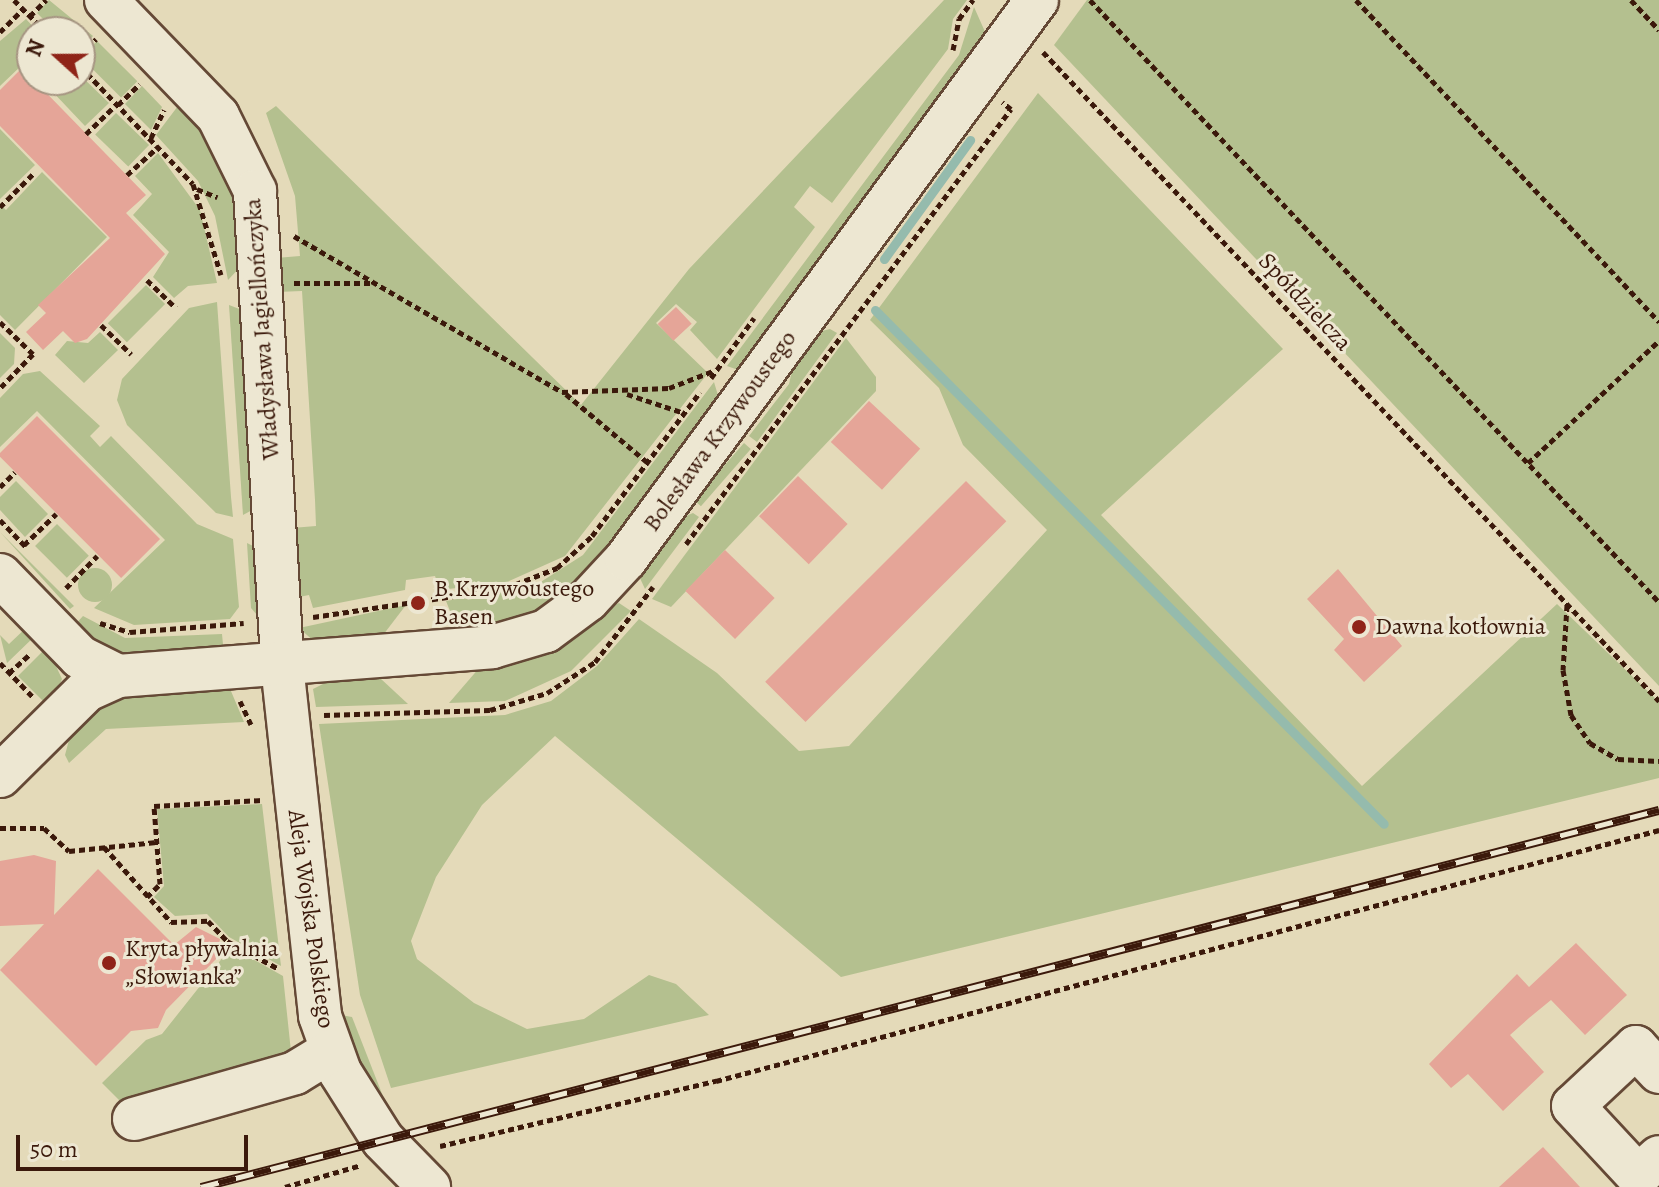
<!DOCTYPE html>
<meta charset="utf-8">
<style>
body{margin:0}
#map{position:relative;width:1659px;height:1187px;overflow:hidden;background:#e4dab9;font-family:Alegreya,serif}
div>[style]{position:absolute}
.green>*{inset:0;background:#b4c08f;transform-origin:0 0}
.round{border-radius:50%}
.stream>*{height:9px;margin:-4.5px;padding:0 4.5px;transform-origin:4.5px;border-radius:4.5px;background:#95bbad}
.building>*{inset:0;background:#e5a598;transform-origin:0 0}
.path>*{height:5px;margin-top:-2.5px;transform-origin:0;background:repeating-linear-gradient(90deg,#3b190b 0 6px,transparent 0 10px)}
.roads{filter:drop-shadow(2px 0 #654936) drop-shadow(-2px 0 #654936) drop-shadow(0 2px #654936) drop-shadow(0 -2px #654936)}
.minor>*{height:42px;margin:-21px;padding:0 21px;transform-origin:21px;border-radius:21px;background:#ede7d2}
.rail>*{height:9px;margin-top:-4.5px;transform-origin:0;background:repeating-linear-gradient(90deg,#ede7d2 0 18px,#3b190b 0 36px);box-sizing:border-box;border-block:2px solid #3b190b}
.dots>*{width:22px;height:22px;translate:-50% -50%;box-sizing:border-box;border:4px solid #ede7d2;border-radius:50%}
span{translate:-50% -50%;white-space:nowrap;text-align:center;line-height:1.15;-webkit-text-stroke:6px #ede7d2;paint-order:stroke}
.street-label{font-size:24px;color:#3b190b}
.poi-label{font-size:24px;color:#3b190b}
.left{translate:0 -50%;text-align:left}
.north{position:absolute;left:16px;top:16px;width:80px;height:80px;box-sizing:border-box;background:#ede7d2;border:2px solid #a69582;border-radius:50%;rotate:291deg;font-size:22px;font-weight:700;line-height:32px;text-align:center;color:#3b190b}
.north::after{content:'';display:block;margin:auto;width:28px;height:36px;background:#8f2418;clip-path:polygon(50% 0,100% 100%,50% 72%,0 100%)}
.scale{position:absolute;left:16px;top:1135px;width:232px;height:36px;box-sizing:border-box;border:4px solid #3b190b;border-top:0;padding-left:10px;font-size:24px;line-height:28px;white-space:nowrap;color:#3b190b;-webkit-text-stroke:6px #ede7d2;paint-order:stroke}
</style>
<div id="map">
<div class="green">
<i style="clip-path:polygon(49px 0,93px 36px,80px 50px,80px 32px,56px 32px,37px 13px)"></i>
<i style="clip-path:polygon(944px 0,967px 0,953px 19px,948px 49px,832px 203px,810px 186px,794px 207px,815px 227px,717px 359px,690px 330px,697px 322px,676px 304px,656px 323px,708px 373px,565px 556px,507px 582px,440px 590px,435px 576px,406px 580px,405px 590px,313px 608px,309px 595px,294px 598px,292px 528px,316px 526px,315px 500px,302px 291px,277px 292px,276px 258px,300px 256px,295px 196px,266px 113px,276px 106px,581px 405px,689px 269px)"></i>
<i style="clip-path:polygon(1087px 0,1659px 0,1659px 686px,1054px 45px)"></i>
<i style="clip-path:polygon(974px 7px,986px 34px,741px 371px,727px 366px,959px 55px)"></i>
<i style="clip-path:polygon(26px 19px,38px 32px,32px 32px,32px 72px,23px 64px,0 86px,0 41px)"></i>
<i style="left:97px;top:41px;width:57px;height:23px;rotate:45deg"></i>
<i style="clip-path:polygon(80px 75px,109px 103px,85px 126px,50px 89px)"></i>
<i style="clip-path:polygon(142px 86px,162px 107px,151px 130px,125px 104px)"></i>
<i style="clip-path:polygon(1038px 93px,1283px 349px,1101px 515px,1362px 786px,1557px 604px,1659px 702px,1659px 778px,841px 977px,555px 736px,482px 805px,436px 877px,411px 941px,417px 959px,474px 1003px,527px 1029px,584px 1019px,649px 975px,676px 984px,709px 1015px,391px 1088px,360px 995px,319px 724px,505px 715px,551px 701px,597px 666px,639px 619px,717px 673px,799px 751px,849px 746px,1047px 530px,963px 445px,939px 388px,870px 320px)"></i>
<i style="clip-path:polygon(184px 98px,232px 164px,243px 264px,228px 280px,215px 216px,198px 181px,156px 135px)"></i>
<i style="left:116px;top:113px;width:46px;height:30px;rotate:44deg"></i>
<i style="clip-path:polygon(0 129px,35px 165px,0 199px)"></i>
<i style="clip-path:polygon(158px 153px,200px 210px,217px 283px,188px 286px,174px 298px,153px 277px,169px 252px,133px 215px,152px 194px,135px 176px)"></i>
<i style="clip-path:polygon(42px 172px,107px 237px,15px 330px,0 315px,0 204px,6px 210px)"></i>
<i style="left:146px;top:285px;width:27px;height:54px;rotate:45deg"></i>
<i style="clip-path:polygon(217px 302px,231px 497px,233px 517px,216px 513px,127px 425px,117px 400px,122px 379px,189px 308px)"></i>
<i style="clip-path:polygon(229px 305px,242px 310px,254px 509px,243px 515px)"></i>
<i style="clip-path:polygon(830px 329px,837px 333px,757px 442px,749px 436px,789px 384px,795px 358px,814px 333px)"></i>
<i style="clip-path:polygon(100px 332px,118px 350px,84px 383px,55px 355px,67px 341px,88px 343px)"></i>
<i style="clip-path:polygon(0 333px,15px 348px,14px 364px,0 378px)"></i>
<i style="clip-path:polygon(846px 338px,876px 377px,876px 391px,671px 607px,652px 599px)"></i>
<i style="clip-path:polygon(40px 371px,100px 426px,90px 436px,100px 447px,111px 436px,197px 524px,233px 539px,239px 607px,230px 619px,134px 625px,94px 608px,165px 540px,37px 411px,0 447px,0 398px,23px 374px)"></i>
<i style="clip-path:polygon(714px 382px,720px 402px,605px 562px,558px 608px,476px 630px,450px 611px,446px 601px,536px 585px,583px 555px)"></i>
<i style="left:744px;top:443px;width:9px;height:76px;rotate:41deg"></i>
<i style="clip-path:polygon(16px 481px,48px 514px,25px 537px,0 510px,0 497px)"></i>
<i style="clip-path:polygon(693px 513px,699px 517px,645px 589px,639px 576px,674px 521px)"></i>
<i style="left:57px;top:524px;width:45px;height:31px;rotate:45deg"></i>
<i style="clip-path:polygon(0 532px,74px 606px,70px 609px)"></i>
<i style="clip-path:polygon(247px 543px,255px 547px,259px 617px,251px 608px)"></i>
<i class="round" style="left:78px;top:568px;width:34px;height:34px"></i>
<i style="clip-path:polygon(619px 603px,631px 611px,571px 671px,505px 701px,449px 703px,480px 667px)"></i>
<i style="clip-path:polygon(406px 605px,380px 639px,316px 643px,299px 628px)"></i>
<i style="clip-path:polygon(83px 616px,125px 638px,222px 634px,224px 655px,121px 661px,71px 629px)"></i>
<i style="clip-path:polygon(28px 626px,36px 635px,7px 663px,0 635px,9px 644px)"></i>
<i style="clip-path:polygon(47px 647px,62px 679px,50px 708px,18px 676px)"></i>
<i style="clip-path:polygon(337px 677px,380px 678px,408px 704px,316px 707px,313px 689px)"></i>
<i style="clip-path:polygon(228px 684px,244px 722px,106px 729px,69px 763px,65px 755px,69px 740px,94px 716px,89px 710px,117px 695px)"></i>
<i style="clip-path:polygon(262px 804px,281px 966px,229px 937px,207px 914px,175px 916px,154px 897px,164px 886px,157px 809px)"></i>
<i style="clip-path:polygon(231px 947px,283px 976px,292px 1061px,124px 1105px,102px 1083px,146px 1040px,162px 1034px)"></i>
<i style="clip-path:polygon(335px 1014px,352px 1017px,395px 1127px,352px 1061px)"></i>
</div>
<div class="stream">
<i style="left:884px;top:259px;width:147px;rotate:-54.1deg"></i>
<i style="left:875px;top:310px;width:723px;rotate:45.28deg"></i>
</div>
<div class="building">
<i style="clip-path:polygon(22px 68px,146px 195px,126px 213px,165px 254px,87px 339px,75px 343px,63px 331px,43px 350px,26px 332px,46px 313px,38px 305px,110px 238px,0 126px,0 90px)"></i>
<i style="left:676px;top:307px;width:23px;height:25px;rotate:47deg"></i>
<i style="left:869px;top:401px;width:70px;height:56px;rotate:43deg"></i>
<i style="left:37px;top:416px;width:174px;height:55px;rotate:45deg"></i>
<i style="left:798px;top:476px;width:69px;height:56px;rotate:44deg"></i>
<i style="left:966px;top:481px;width:57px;height:284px;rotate:45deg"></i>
<i style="left:725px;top:550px;width:69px;height:57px;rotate:44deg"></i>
<i style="clip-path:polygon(1338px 569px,1402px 646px,1364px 682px,1334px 650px,1344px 639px,1307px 599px)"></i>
<i style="clip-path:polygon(34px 855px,56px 861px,54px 915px,98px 869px,174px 945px,196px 927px,220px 939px,217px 958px,166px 1010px,158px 1028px,131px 1031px,96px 1066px,0 970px,44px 924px,0 926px,0 861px)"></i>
<i style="clip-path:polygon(1576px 943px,1627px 995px,1585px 1035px,1551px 1000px,1529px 1018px,1510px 1035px,1544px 1072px,1503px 1111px,1468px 1074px,1451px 1088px,1429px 1064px,1517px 974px,1529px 987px)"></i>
<i style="clip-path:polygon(1543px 1147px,1580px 1187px,1499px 1187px)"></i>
</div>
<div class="path">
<i style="left:14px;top:0;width:45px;rotate:45deg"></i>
<i style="left:1090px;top:0;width:828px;rotate:46.61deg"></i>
<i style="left:1356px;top:0;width:442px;rotate:46.7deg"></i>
<i style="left:1631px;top:0;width:41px;rotate:47deg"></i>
<i style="left:30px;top:16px;width:23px;rotate:-45deg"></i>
<i style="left:0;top:32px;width:33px;rotate:-45deg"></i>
<i style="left:953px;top:50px;width:32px;rotate:-79deg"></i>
<i style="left:959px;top:19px;width:24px;rotate:-54deg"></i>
<i style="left:1043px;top:52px;width:895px;rotate:46.49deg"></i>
<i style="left:80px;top:54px;width:22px;rotate:-43deg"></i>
<i style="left:80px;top:66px;width:163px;rotate:46.2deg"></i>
<i style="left:193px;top:184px;width:95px;rotate:72.9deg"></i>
<i style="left:41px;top:88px;width:11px;rotate:-45deg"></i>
<i style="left:118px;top:105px;width:30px;rotate:-44deg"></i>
<i style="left:86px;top:134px;width:43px;rotate:-44.1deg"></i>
<i style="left:151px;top:138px;width:31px;rotate:-65deg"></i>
<i style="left:127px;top:175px;width:43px;rotate:-42.2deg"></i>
<i style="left:197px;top:189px;width:22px;rotate:22deg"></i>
<i style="left:0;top:207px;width:48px;rotate:-45deg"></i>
<i style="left:294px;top:236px;width:310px;rotate:30.2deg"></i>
<i style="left:562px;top:392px;width:107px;rotate:-2.1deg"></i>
<i style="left:669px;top:388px;width:47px;rotate:-21.1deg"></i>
<i style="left:147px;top:280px;width:40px;rotate:44deg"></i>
<i style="left:294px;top:283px;width:81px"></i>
<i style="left:0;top:322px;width:46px;rotate:44.1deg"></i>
<i style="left:33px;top:354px;width:47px;rotate:134.1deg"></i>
<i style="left:101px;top:325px;width:42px;rotate:44deg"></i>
<i style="left:711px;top:378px;width:74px;rotate:-54.4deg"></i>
<i style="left:566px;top:394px;width:106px;rotate:40deg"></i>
<i style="left:627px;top:394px;width:60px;rotate:18.4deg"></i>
<i style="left:1528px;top:463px;width:179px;rotate:-43deg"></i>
<i style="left:0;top:487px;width:21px;rotate:-45deg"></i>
<i style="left:0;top:520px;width:37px;rotate:46deg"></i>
<i style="left:686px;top:544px;width:543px;rotate:-53.24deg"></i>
<i style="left:1011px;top:109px;width:11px;rotate:-142deg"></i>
<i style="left:24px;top:545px;width:45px;rotate:-44.1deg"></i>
<i style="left:66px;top:588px;width:45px;rotate:-45.9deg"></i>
<i style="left:1567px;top:605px;width:65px;rotate:93.5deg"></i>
<i style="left:1563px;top:670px;width:46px;rotate:79.9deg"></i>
<i style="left:1571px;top:715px;width:34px;rotate:56deg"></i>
<i style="left:1590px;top:743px;width:32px;rotate:30deg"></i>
<i style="left:1618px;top:759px;width:41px;rotate:2.8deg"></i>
<i style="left:313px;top:617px;width:195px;rotate:-8.5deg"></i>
<i style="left:506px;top:588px;width:55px;rotate:-21.4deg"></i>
<i style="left:557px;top:568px;width:47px;rotate:-42.4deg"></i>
<i style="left:592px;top:536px;width:180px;rotate:-53.1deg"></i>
<i style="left:100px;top:623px;width:31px;rotate:17deg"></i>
<i style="left:130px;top:632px;width:114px;rotate:-4.5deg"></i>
<i style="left:0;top:663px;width:47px;rotate:45.9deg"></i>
<i style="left:9px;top:673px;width:27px;rotate:-42deg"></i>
<i style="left:240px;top:701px;width:26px;rotate:65deg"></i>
<i style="left:324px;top:715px;width:166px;rotate:-1.7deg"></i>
<i style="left:490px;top:710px;width:59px;rotate:-16.6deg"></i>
<i style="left:547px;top:693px;width:57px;rotate:-32.9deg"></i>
<i style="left:595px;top:662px;width:95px;rotate:-52.3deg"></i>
<i style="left:0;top:828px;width:44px"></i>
<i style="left:44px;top:828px;width:34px;rotate:43deg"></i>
<i style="left:69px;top:851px;width:88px;rotate:-5.8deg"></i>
<i style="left:104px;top:847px;width:101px;rotate:48.2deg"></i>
<i style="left:171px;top:922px;width:37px;rotate:-2deg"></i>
<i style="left:208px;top:921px;width:28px;rotate:46deg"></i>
<i style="left:227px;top:941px;width:59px;rotate:28.3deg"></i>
<i style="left:147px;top:897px;width:18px;rotate:-45deg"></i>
<i style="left:160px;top:884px;width:78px;rotate:-94.4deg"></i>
<i style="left:154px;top:806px;width:109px;rotate:-3.2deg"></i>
<i style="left:440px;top:1146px;width:284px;rotate:-13.3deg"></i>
<i style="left:716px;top:1081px;width:976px;rotate:-14.9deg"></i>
<i style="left:285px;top:1187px;width:79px;rotate:-16.1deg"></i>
</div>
<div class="roads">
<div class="minor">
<i style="left:106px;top:0;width:161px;rotate:46deg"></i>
<i style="left:218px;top:116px;width:84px;rotate:63.7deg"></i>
<i style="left:255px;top:191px;width:475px;rotate:86.7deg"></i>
<i style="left:282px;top:665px;width:353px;rotate:83.8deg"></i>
<i style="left:320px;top:1016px;width:59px;rotate:70.3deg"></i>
<i style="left:340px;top:1072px;width:80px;rotate:57.7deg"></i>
<i style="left:383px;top:1140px;width:66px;rotate:45.6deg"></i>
<i style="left:0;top:575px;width:115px;rotate:45.7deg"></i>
<i style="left:80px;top:657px;width:42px;rotate:26.6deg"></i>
<i style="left:0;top:776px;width:122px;rotate:-44.7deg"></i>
<i style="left:87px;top:690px;width:34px;rotate:-24deg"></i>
<i style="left:118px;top:676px;width:375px;rotate:-4.4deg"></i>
<i style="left:492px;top:647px;width:56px;rotate:-16.5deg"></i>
<i style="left:546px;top:631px;width:52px;rotate:-36.4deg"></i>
<i style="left:588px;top:600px;width:56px;rotate:-47.2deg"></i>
<i style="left:626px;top:559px;width:694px;rotate:-53.68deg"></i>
<i style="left:1659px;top:1072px;width:34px;rotate:-133deg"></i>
<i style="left:1636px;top:1047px;width:86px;rotate:136.9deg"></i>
<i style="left:1573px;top:1106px;width:96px;rotate:47.1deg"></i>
<i style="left:1638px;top:1176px;width:28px;rotate:-42deg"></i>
<i style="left:134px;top:1119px;width:167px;rotate:-15.9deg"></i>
<i style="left:295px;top:1073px;width:42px;rotate:-31.4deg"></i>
</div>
</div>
<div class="rail">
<i style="left:201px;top:1187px;width:1506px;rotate:-14.5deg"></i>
</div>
<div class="dots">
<i style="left:418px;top:603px;background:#8f2418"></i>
<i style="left:1359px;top:627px;background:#8f2418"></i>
<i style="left:109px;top:963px;background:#8f2418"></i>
</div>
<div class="street-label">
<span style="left:1305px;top:302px;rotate:47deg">Spółdzielcza</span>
<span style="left:262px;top:329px;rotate:-94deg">Władysława Jagiellończyka</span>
<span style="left:720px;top:431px;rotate:-54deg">Bolesława Krzywoustego</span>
<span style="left:311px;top:919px;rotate:82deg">Aleja Wojska Polskiego</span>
</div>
<div class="poi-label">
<span class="left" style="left:434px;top:603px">B.Krzywoustego<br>Basen</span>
<span class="left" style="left:1375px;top:627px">Dawna kotłownia</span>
<span class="left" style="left:125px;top:963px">Kryta pływalnia<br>„Słowianka”</span>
</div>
<div class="north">N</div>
<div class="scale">50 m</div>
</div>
